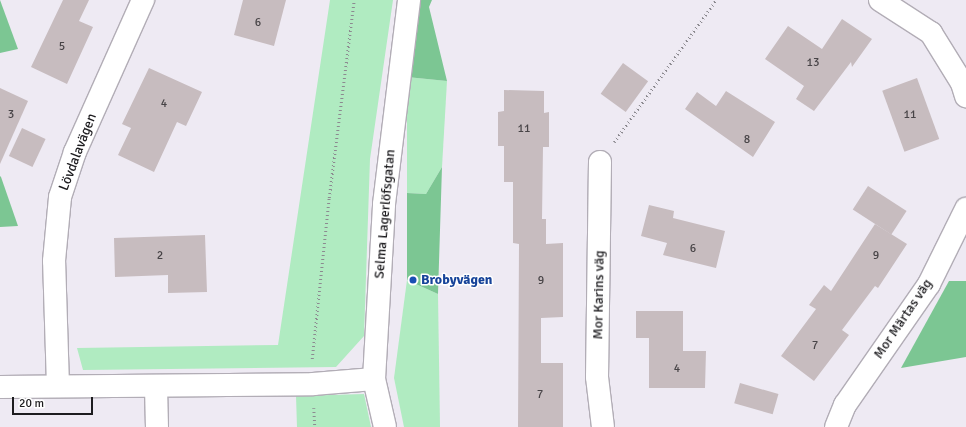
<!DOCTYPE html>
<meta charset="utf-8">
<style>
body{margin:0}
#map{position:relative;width:966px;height:427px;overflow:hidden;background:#eeeaf3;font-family:Signika,sans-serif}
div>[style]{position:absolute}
.green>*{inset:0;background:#b0ebc1}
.forest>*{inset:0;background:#7cc693}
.building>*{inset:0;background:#c7bcbf;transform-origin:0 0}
.path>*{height:2.5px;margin-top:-1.25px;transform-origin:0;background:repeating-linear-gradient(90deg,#8c8a90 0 1px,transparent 0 4px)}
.roads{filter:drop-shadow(1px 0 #b2adb6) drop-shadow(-1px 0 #b2adb6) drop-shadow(0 1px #b2adb6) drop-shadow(0 -1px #b2adb6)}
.street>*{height:22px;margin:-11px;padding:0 11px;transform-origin:11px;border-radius:11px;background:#fff}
.dots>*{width:11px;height:11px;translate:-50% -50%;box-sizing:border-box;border:2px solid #fff;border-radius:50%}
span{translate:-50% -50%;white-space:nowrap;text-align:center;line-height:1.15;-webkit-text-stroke:3px #fff;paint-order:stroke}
.number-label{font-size:12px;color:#484447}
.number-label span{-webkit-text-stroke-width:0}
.street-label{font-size:14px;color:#1d1c1f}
.transit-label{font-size:14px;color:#164399;font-weight:700}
.left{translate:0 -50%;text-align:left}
.scale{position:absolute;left:12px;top:397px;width:81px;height:18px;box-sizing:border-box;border:2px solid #1d1c1f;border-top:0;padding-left:5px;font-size:12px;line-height:14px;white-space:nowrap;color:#1d1c1f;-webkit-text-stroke:3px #fff;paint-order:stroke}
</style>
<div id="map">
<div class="green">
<i style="clip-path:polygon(330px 0,393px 0,370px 159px,364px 336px,336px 367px,83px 370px,77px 348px,278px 345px)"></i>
<i style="clip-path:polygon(407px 77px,447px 81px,442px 167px,426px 194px,407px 193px)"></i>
<i style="clip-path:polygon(407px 280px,438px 294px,440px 427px,404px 427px,394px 378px)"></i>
<i style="clip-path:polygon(364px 394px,371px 427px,297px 427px,296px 396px)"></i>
</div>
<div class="forest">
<i style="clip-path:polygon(0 0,18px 49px,0 53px)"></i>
<i style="clip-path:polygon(415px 0,432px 0,429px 7px,447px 81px,407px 77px)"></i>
<i style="clip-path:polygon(442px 167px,438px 294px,407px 280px,407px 193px,426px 194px)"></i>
<i style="clip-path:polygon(0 176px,1px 177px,18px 226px,0 227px)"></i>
<i style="clip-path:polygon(949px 281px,966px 281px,966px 357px,901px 368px)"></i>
</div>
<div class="building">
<i style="clip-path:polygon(63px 0,89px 0,79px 21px,93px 27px,67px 84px,31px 67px)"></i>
<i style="clip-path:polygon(243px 0,286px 0,274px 46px,234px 35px)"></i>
<i style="clip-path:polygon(842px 19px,872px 39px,852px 67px,851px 62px,814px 111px,796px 99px,804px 86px,765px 59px,788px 26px,822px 49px)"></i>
<i style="left:623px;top:63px;width:31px;height:38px;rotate:36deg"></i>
<i style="clip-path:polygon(149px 68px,202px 92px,186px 126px,177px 122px,154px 172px,118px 155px,131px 128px,122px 124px)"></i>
<i style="left:917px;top:78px;width:65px;height:37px;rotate:70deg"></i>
<i style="clip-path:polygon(0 88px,28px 101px,0 164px)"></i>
<i style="clip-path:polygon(504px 90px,544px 91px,544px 113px,549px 112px,549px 147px,543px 147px,542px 219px,546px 219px,546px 244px,563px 243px,563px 317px,541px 318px,541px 363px,563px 363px,563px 427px,518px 427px,519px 244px,513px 243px,513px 182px,504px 182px,504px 146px,498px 146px,498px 112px,504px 111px)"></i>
<i style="clip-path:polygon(726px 91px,775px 122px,753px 157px,685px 109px,697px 92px,716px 106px)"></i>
<i style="left:22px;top:128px;width:26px;height:31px;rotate:25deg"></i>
<i style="left:868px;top:186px;width:46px;height:28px;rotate:33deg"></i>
<i style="clip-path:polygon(649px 205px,674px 211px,673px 218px,725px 231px,716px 268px,663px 255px,667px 243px,641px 236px)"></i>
<i style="clip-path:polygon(875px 224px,907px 244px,878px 288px,875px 286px,842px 330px,849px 335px,814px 381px,781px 356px,816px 309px,809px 305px,824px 285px,831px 291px)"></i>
<i style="clip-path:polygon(205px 235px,207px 292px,168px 293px,168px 275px,115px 277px,114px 238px)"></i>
<i style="clip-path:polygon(636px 311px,683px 311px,683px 351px,706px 351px,705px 388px,649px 388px,649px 338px,636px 338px)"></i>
<i style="left:740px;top:383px;width:40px;height:21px;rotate:16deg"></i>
</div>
<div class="path">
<i style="left:614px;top:142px;width:175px;rotate:-54.3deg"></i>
<i style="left:312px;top:359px;width:162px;rotate:-84deg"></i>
<i style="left:329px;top:198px;width:200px;rotate:-82.8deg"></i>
<i style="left:314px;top:408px;width:19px;rotate:87deg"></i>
</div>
<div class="roads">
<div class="street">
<i style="left:880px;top:0;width:61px;rotate:32.9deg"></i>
<i style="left:931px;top:33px;width:59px;rotate:58.2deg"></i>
<i style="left:962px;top:83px;width:14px;rotate:73deg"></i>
<i style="left:600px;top:162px;width:215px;rotate:90.8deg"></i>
<i style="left:597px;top:377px;width:50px;rotate:83.2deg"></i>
<i style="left:58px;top:386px;width:125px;rotate:-91.8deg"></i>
<i style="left:54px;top:261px;width:64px;rotate:-84.6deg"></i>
<i style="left:60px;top:197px;width:47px;rotate:-71.6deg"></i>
<i style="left:75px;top:152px;width:167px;rotate:-65.9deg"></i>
<i style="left:0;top:387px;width:313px;rotate:-0.5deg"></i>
<i style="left:313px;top:384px;width:61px;rotate:-4.7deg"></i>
<i style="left:156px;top:387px;width:40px;rotate:88.6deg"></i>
<i style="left:385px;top:427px;width:49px;rotate:-102.9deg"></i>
<i style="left:374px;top:379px;width:175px;rotate:-86.7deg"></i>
<i style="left:384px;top:204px;width:206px;rotate:-83deg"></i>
<i style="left:836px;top:427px;width:24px;rotate:-68deg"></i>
<i style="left:845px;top:405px;width:147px;rotate:-55.2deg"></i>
<i style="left:929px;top:284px;width:84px;rotate:-63.7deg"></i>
</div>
</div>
<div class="dots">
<i style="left:413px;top:280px;background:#1a4fb4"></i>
</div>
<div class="number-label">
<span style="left:258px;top:23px">6</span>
<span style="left:62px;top:47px">5</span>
<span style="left:813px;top:63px">13</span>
<span style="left:164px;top:104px">4</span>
<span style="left:11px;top:115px">3</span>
<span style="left:910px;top:115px">11</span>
<span style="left:524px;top:129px">11</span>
<span style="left:747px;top:140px">8</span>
<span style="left:693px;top:249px">6</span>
<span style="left:160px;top:256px">2</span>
<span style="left:876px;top:256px">9</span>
<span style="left:541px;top:281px">9</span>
<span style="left:815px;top:346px">7</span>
<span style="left:677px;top:369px">4</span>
<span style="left:540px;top:395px">7</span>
</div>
<div class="street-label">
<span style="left:78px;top:152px;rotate:-69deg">Lövdalavägen</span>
<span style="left:385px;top:214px;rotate:-85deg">Selma Lagerlöfsgatan</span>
<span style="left:599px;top:295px;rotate:-89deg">Mor Karins väg</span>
<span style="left:903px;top:319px;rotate:-56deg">Mor Märtas väg</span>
</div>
<div class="transit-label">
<span class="left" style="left:421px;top:280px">Brobyvägen</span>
</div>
<div class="scale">20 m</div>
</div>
